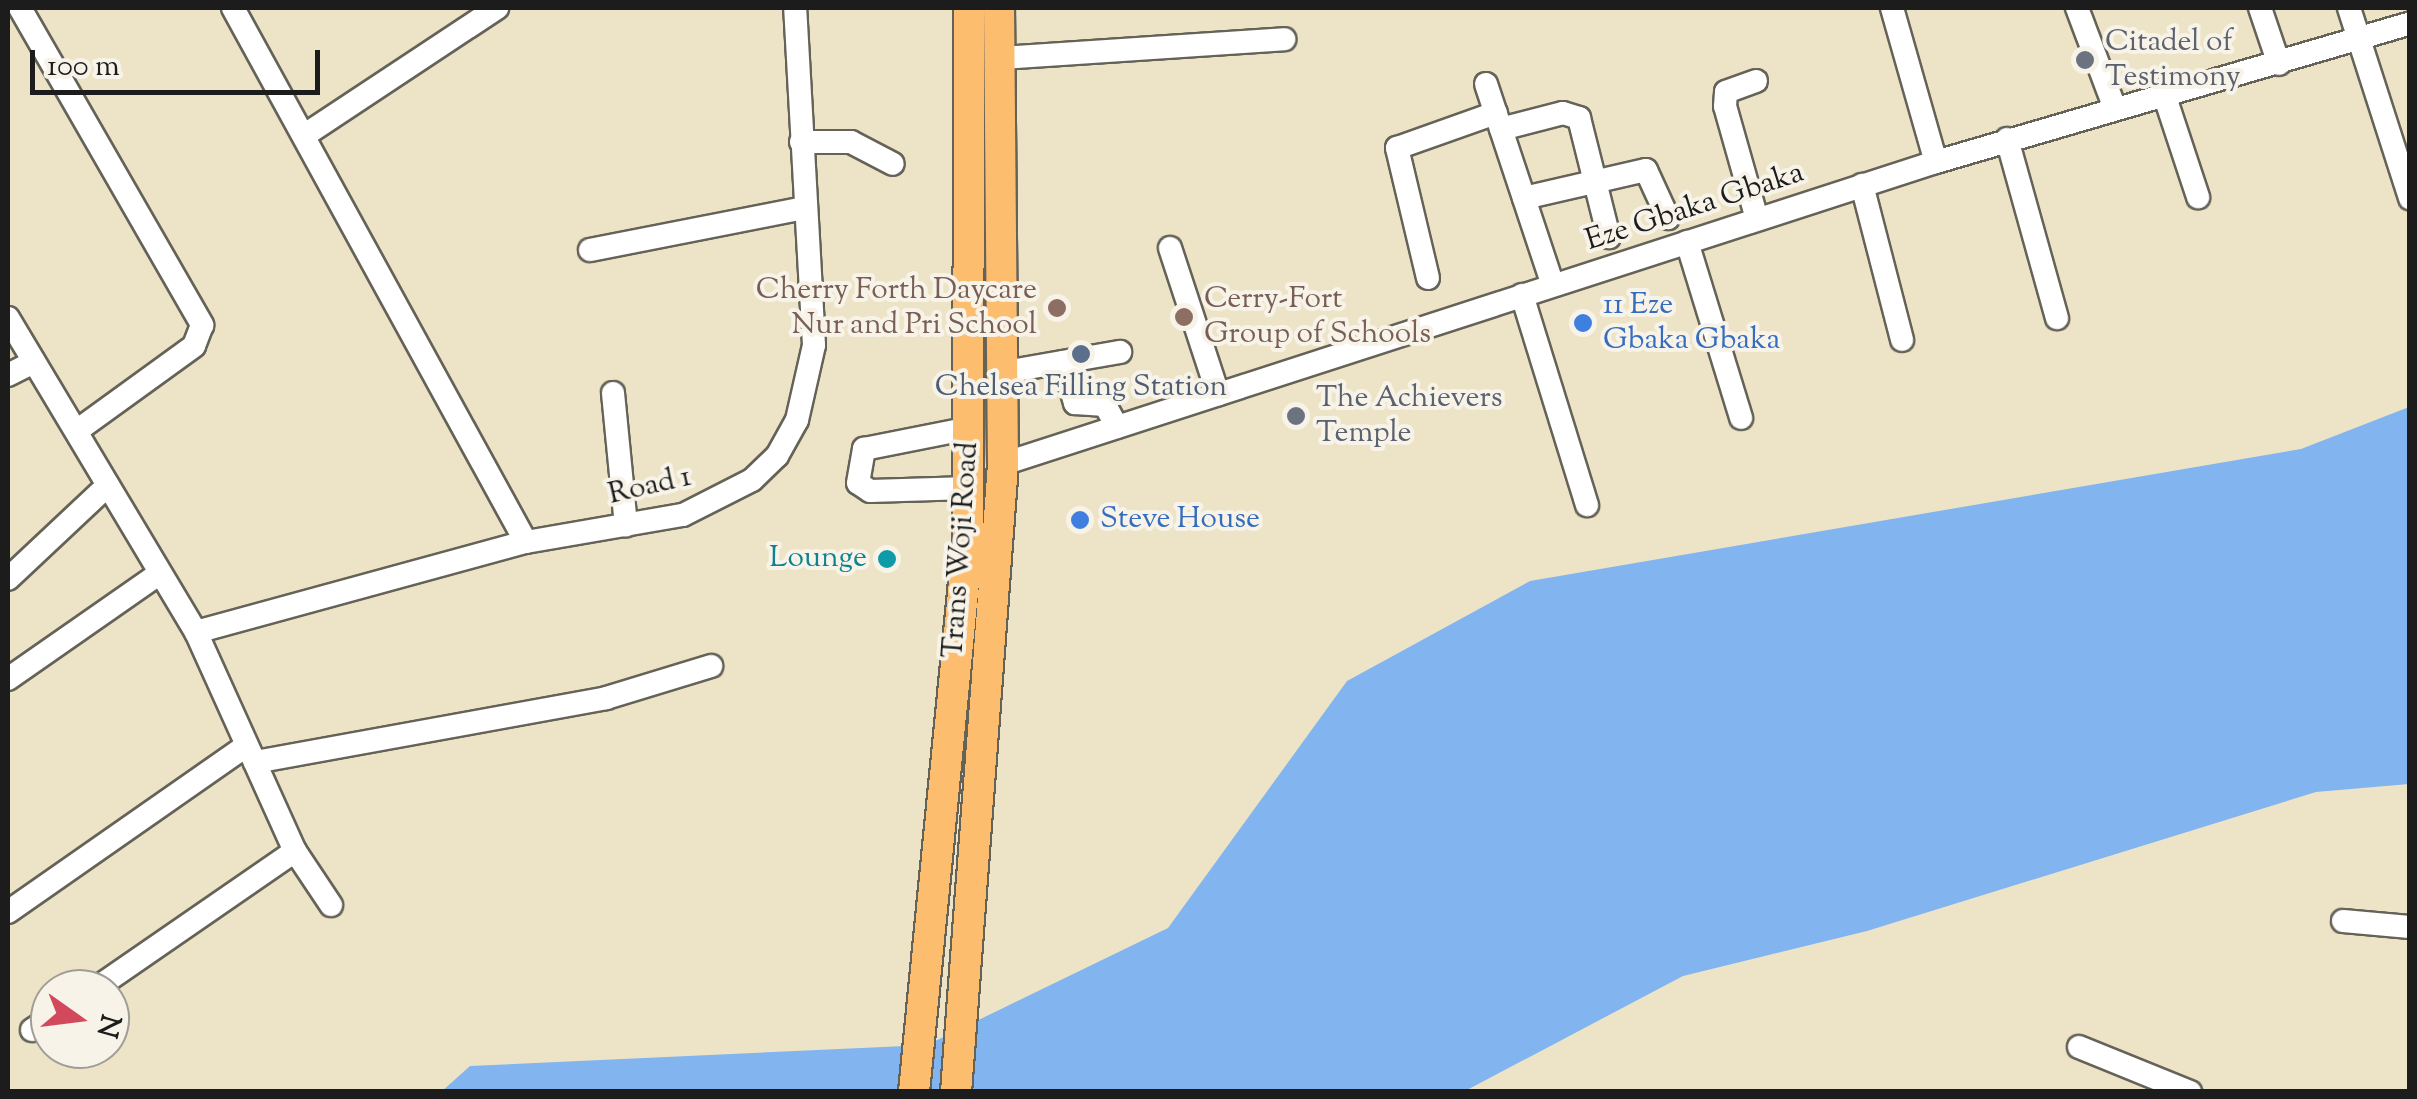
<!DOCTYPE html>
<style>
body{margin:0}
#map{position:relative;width:2417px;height:1099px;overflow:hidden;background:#ede4c7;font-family:"Sorts Mill Goudy",serif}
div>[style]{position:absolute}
.water>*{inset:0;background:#82b5ef}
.roads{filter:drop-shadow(2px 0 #656258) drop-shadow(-2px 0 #656258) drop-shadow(0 2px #656258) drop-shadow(0 -2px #656258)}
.minor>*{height:22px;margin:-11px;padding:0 11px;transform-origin:11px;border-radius:11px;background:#fff}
.major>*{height:30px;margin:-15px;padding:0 15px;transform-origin:15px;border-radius:15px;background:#fcbd6f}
.dots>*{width:28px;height:28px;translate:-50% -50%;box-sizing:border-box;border:5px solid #f7f3e8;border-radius:50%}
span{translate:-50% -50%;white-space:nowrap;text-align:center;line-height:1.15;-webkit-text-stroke:8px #f7f3e8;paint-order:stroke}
.worship-label{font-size:30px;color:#5b616d}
.left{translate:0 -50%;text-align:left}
.street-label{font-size:30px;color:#1c1c1c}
.education-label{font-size:30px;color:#785e54}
.right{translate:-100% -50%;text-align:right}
.shop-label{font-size:30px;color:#366cbe}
.service-label{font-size:30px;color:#4e5e75}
.culture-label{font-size:30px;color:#0d838f}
.frame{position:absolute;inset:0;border:10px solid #1c1c1c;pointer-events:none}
.north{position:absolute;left:30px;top:969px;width:100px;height:100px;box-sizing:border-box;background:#f7f3e8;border:2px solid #9f9d96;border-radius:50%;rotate:104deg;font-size:28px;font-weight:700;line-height:40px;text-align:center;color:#1c1c1c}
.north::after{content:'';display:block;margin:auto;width:35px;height:45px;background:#d1495b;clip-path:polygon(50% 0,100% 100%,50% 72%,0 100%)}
.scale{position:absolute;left:30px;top:50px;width:290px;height:45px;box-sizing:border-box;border:5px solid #1c1c1c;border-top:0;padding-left:12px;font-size:30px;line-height:35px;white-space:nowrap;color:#1c1c1c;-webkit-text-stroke:8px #f7f3e8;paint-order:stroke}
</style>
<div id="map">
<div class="water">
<i style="clip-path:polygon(2409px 407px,2409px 784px,2316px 792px,1867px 931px,1683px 976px,1465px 1091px,441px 1092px,470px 1066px,927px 1045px,1168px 928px,1347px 681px,1530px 581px,2301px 449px)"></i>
</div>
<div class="roads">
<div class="minor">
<i style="left:20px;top:8px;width:366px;rotate:60.1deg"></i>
<i style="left:202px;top:325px;width:22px;rotate:111deg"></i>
<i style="left:194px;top:346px;width:143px;rotate:144.1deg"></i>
<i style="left:233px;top:8px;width:609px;rotate:61.25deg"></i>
<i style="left:1892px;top:8px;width:160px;rotate:74.1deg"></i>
<i style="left:2077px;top:8px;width:105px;rotate:69.3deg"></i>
<i style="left:2260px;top:8px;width:59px;rotate:71.3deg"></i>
<i style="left:2349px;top:8px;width:200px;rotate:72.2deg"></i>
<i style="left:1001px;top:58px;width:284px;rotate:-3.8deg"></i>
<i style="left:1756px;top:81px;width:32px;rotate:160deg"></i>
<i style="left:1726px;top:92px;width:14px;rotate:94deg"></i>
<i style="left:1725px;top:106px;width:117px;rotate:74.2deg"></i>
<i style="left:1486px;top:84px;width:212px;rotate:71.6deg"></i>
<i style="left:2163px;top:91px;width:112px;rotate:71.7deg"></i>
<i style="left:1501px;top:129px;width:64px;rotate:-14.5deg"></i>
<i style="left:1563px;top:113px;width:17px;rotate:17deg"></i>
<i style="left:1579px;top:118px;width:123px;rotate:75.9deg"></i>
<i style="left:308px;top:133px;width:227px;rotate:-33.5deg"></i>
<i style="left:2007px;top:139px;width:186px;rotate:74.4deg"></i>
<i style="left:801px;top:142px;width:50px"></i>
<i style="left:851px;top:142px;width:47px;rotate:27.6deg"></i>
<i style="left:1862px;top:185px;width:160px;rotate:75.5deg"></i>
<i style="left:1524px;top:198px;width:125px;rotate:-12.9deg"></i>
<i style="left:1646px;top:170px;width:53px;rotate:65.4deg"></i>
<i style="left:1687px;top:242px;width:184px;rotate:72.9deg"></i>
<i style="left:1170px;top:248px;width:154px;rotate:71.8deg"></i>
<i style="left:590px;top:250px;width:219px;rotate:-11.1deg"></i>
<i style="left:1428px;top:278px;width:134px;rotate:-103.4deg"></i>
<i style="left:1397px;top:148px;width:105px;rotate:-19.5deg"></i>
<i style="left:1522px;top:295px;width:220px;rotate:72.8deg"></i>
<i style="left:8px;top:318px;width:366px;rotate:59.1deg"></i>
<i style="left:196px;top:632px;width:240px;rotate:65.7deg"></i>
<i style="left:295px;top:851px;width:65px;rotate:56.3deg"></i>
<i style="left:1063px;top:362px;width:43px;rotate:73.7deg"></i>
<i style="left:1075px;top:403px;width:30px;rotate:4deg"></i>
<i style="left:1105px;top:405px;width:25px;rotate:61deg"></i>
<i style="left:1005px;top:372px;width:117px;rotate:-9.9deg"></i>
<i style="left:8px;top:375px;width:29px;rotate:-27deg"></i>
<i style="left:613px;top:393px;width:133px;rotate:84.4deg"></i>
<i style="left:1003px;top:464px;width:981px;rotate:-17.94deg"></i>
<i style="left:1936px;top:162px;width:494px;rotate:-16.3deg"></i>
<i style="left:969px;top:488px;width:99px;rotate:178.3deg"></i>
<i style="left:870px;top:491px;width:14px;rotate:-146deg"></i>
<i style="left:858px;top:483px;width:35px;rotate:-80deg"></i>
<i style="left:864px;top:449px;width:108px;rotate:-11.2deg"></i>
<i style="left:8px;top:579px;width:137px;rotate:-43.2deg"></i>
<i style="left:196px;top:632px;width:342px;rotate:-15.3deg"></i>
<i style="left:526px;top:542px;width:159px;rotate:-9.8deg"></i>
<i style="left:683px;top:515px;width:77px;rotate:-26.9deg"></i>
<i style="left:752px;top:480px;width:35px;rotate:-44deg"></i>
<i style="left:777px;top:456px;width:41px;rotate:-60.9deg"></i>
<i style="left:797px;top:420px;width:77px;rotate:-77.2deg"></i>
<i style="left:814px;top:345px;width:338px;rotate:-93.2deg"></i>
<i style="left:8px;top:679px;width:185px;rotate:-34.9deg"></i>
<i style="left:255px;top:762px;width:357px;rotate:-10.3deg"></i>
<i style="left:606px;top:698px;width:110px;rotate:-16.9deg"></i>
<i style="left:8px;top:912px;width:290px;rotate:-34.9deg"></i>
<i style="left:2343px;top:921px;width:67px;rotate:5.1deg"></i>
<i style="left:95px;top:989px;width:243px;rotate:-34.6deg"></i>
<i style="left:32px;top:1030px;width:22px;rotate:-34deg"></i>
<i style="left:2079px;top:1047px;width:120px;rotate:22.1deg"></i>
</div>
<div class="major">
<i style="left:914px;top:1092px;width:554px;rotate:-84.4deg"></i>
<i style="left:968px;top:541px;width:533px;rotate:-89.89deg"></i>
<i style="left:956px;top:1092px;width:630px;rotate:-85.72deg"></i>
<i style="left:1003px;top:464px;width:456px;rotate:-90.5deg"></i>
</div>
</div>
<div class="dots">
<i style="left:2085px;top:60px;background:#6b7280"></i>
<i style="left:1057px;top:308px;background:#8d6e63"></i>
<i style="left:1184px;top:317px;background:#8d6e63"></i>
<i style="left:1583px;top:323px;background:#3f7fe0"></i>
<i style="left:1081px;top:354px;background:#5c6f8a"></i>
<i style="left:1296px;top:416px;background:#6b7280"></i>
<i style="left:1080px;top:520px;background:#3f7fe0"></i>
<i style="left:887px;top:559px;background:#0f9aa8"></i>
</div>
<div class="worship-label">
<span class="left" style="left:2105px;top:60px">Citadel of<br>Testimony</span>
<span class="left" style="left:1316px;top:416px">The Achievers<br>Temple</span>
</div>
<div class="street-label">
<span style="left:1695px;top:208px;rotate:-18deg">Eze Gbaka Gbaka</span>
<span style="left:650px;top:487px;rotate:-13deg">Road 1</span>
<span style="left:962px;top:550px;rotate:-86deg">Trans Woji Road</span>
</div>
<div class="education-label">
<span class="right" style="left:1037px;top:308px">Cherry Forth Daycare<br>Nur and Pri School</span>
<span class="left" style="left:1204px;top:317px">Cerry-Fort<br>Group of Schools</span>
</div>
<div class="shop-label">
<span class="left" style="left:1603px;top:323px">11 Eze<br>Gbaka Gbaka</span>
<span class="left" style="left:1100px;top:520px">Steve House</span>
</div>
<div class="service-label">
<span style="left:1081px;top:388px">Chelsea Filling Station</span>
</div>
<div class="culture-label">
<span class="right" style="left:867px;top:559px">Lounge</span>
</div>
<div class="frame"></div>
<div class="north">N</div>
<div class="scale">100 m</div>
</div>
